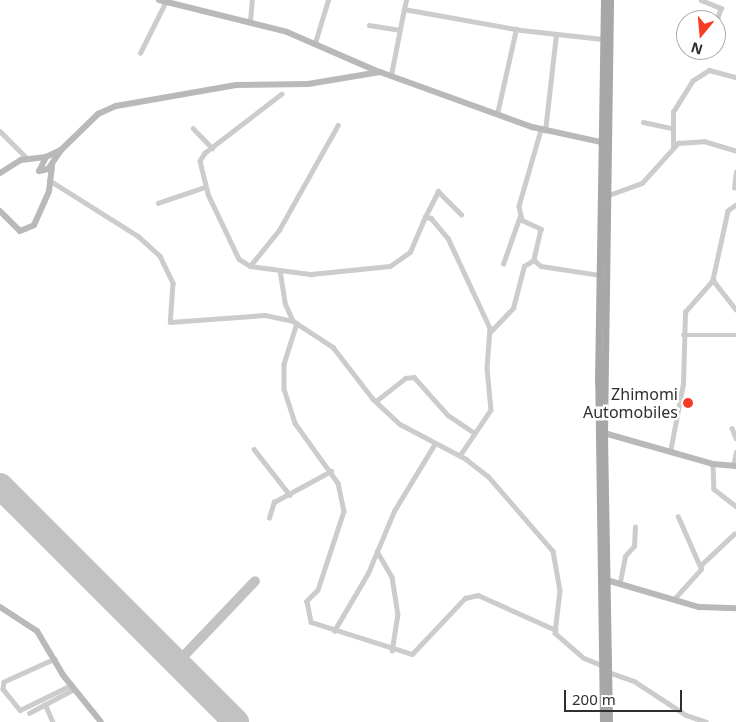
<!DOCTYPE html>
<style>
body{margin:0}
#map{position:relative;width:736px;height:722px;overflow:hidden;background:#fff;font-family:"Noto Sans",sans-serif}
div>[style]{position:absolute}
.taxiway>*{height:10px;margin:-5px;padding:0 5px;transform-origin:5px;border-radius:5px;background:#c2c2c2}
.runway>*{height:26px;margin:-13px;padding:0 13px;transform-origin:13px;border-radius:13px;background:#c2c2c2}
.street>*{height:4.5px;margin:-2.25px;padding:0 2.25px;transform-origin:2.25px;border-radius:2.25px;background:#ccc}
.secondary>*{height:6px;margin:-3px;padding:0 3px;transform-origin:3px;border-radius:3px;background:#b9b9b9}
.primary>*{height:7px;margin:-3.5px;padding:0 3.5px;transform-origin:3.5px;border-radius:3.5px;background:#a7a7a7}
.dots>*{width:14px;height:14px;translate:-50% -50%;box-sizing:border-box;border:2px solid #fff;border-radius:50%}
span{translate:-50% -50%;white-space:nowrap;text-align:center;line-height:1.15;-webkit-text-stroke:5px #fff;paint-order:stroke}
.poi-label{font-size:16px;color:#2f2f2f}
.right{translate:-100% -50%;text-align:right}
.north{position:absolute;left:676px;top:10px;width:50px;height:50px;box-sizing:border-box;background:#fff;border:1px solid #acacac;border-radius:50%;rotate:197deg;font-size:14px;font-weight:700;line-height:20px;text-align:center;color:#2f2f2f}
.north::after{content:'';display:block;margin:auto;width:18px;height:22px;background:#f53b23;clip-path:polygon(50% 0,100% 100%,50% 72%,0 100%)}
.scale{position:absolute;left:564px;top:690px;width:118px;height:22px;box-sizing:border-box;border:2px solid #2f2f2f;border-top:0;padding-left:6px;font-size:15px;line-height:18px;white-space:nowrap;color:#2f2f2f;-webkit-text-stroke:4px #fff;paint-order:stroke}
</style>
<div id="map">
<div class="taxiway">
<i style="left:177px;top:663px;width:113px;rotate:-46.4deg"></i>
</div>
<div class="runway">
<i style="left:0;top:486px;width:334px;rotate:45deg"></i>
</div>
<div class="street">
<i style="left:701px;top:0;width:22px;rotate:22deg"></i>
<i style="left:721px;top:8px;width:17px;rotate:107deg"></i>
<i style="left:404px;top:9px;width:9px;rotate:-77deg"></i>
<i style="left:250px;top:21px;width:21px;rotate:-85deg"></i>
<i style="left:369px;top:25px;width:30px;rotate:9deg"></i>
<i style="left:315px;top:43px;width:45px;rotate:-73.2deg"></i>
<i style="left:140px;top:53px;width:58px;rotate:-63.4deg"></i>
<i style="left:391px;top:75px;width:67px;rotate:-78.9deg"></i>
<i style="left:404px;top:9px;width:119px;rotate:10.2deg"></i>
<i style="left:521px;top:30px;width:82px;rotate:6.3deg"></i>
<i style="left:282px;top:94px;width:97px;rotate:142.5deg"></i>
<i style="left:205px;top:153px;width:9px;rotate:122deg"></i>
<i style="left:200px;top:161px;width:34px;rotate:76deg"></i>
<i style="left:208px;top:194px;width:72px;rotate:64.5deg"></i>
<i style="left:239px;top:259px;width:13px;rotate:32deg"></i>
<i style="left:250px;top:266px;width:62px;rotate:7.5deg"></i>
<i style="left:311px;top:274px;width:79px;rotate:-5.8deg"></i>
<i style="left:390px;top:266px;width:24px;rotate:-35deg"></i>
<i style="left:410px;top:252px;width:38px;rotate:-67deg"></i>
<i style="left:425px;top:217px;width:6px;rotate:9deg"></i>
<i style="left:431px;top:218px;width:26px;rotate:50deg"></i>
<i style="left:448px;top:238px;width:99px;rotate:65deg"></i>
<i style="left:490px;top:328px;width:40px;rotate:94.3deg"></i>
<i style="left:487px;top:368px;width:42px;rotate:84.6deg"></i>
<i style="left:491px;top:410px;width:55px;rotate:124deg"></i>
<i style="left:497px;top:114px;width:87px;rotate:-77.4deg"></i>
<i style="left:643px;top:122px;width:29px;rotate:12deg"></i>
<i style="left:193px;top:128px;width:28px;rotate:46deg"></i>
<i style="left:541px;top:130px;width:79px;rotate:106.1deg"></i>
<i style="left:519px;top:206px;width:14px;rotate:78deg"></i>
<i style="left:522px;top:220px;width:21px;rotate:25deg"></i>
<i style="left:541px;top:229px;width:32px;rotate:103deg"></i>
<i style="left:534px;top:260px;width:9px;rotate:41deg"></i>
<i style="left:541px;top:266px;width:60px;rotate:8.7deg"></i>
<i style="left:0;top:131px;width:38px;rotate:45deg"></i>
<i style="left:545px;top:131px;width:97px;rotate:-83.5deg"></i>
<i style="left:673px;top:147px;width:35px;rotate:-90deg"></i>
<i style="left:673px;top:112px;width:36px;rotate:-58deg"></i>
<i style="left:692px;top:81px;width:20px;rotate:-33deg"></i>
<i style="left:709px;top:70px;width:28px;rotate:15deg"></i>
<i style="left:49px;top:180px;width:105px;rotate:32.2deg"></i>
<i style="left:138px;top:236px;width:30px;rotate:42deg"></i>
<i style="left:160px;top:256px;width:30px;rotate:64deg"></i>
<i style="left:173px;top:283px;width:39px;rotate:94deg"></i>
<i style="left:170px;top:322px;width:95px;rotate:-4.2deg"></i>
<i style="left:265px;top:315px;width:29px;rotate:12deg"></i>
<i style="left:293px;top:321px;width:48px;rotate:33deg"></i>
<i style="left:333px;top:347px;width:66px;rotate:52.4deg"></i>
<i style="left:373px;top:399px;width:37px;rotate:43deg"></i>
<i style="left:400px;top:424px;width:75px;rotate:27.9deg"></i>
<i style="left:466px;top:459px;width:28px;rotate:38deg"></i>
<i style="left:488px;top:476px;width:99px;rotate:49.1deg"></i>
<i style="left:553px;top:551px;width:40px;rotate:80deg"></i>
<i style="left:560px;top:590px;width:43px;rotate:96.6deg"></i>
<i style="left:555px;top:633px;width:38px;rotate:41deg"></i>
<i style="left:584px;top:658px;width:18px;rotate:22deg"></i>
<i style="left:734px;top:188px;width:16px;rotate:-83deg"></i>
<i style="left:606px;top:196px;width:38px;rotate:-20deg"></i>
<i style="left:642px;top:183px;width:54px;rotate:-48deg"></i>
<i style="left:678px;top:143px;width:26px;rotate:-4deg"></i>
<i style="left:704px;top:141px;width:34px;rotate:17deg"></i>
<i style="left:158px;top:203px;width:50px;rotate:-18.8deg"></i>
<i style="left:736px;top:205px;width:10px;rotate:143deg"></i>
<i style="left:728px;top:211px;width:71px;rotate:102.3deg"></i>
<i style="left:713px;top:280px;width:37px;rotate:52deg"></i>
<i style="left:425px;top:217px;width:29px;rotate:-63deg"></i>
<i style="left:438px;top:191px;width:33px;rotate:45deg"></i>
<i style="left:503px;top:264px;width:51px;rotate:-70.5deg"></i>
<i style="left:250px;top:266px;width:46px;rotate:-51.1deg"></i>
<i style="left:279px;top:230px;width:120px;rotate:-60.7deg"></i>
<i style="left:280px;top:270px;width:33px;rotate:81deg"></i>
<i style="left:285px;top:303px;width:20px;rotate:66deg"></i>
<i style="left:297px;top:323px;width:43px;rotate:107.6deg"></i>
<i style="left:284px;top:364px;width:25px;rotate:90deg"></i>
<i style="left:284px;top:389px;width:36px;rotate:72deg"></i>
<i style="left:295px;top:423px;width:74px;rotate:54.4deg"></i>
<i style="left:338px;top:483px;width:29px;rotate:78deg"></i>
<i style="left:344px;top:511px;width:83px;rotate:108.2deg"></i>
<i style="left:318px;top:590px;width:16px;rotate:135deg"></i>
<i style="left:307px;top:601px;width:21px;rotate:79deg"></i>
<i style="left:311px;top:622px;width:106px;rotate:17.6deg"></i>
<i style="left:412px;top:654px;width:77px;rotate:-46.6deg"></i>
<i style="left:465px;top:598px;width:13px;rotate:-13deg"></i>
<i style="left:478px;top:595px;width:85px;rotate:24.2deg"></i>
<i style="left:490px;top:332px;width:33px;rotate:-46deg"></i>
<i style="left:513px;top:308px;width:43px;rotate:-75.3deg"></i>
<i style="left:524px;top:266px;width:12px;rotate:-31deg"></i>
<i style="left:683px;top:335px;width:53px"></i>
<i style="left:376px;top:401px;width:37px;rotate:-38deg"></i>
<i style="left:405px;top:378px;width:9px;rotate:-6deg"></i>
<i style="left:414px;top:377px;width:51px;rotate:48.2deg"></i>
<i style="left:448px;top:415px;width:32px;rotate:34deg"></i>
<i style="left:732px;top:428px;width:11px;rotate:68deg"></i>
<i style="left:254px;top:449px;width:58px;rotate:52deg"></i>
<i style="left:670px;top:452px;width:69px;rotate:-79.2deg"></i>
<i style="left:683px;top:384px;width:72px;rotate:-88.4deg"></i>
<i style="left:685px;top:312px;width:43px;rotate:-48.8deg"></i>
<i style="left:713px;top:464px;width:25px;rotate:88deg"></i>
<i style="left:714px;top:489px;width:28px;rotate:38deg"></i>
<i style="left:733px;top:466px;width:14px;rotate:-78deg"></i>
<i style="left:269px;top:518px;width:17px;rotate:-73deg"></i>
<i style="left:274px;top:502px;width:65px;rotate:-28.5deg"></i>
<i style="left:377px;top:551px;width:30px;rotate:60deg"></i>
<i style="left:392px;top:577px;width:37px;rotate:81deg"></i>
<i style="left:398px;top:614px;width:37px;rotate:99deg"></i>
<i style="left:700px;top:566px;width:47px;rotate:-43.3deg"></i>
<i style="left:620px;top:582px;width:26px;rotate:-79deg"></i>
<i style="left:625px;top:556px;width:13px;rotate:-48deg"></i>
<i style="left:634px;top:546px;width:19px;rotate:-87deg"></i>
<i style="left:675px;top:598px;width:39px;rotate:-48deg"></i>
<i style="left:701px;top:569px;width:57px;rotate:-113.9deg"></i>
<i style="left:334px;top:631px;width:67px;rotate:-59.6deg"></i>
<i style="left:368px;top:573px;width:67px;rotate:-67.2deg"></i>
<i style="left:394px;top:511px;width:77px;rotate:-58.8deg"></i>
<i style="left:55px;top:659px;width:56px;rotate:155.7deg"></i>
<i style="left:4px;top:682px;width:7px;rotate:98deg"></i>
<i style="left:3px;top:689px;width:27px;rotate:51deg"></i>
<i style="left:20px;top:710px;width:57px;rotate:-26.1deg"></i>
<i style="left:608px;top:672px;width:28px;rotate:19deg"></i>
<i style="left:634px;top:681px;width:62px;rotate:33.2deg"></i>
<i style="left:686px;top:715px;width:21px;rotate:19deg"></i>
<i style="left:45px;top:704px;width:20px;rotate:66deg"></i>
<i style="left:29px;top:713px;width:51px;rotate:-28.1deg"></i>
</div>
<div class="secondary">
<i style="left:159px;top:0;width:132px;rotate:14deg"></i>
<i style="left:287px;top:32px;width:100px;rotate:23.5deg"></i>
<i style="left:61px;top:150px;width:23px;rotate:124deg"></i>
<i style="left:48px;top:169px;width:9px;rotate:167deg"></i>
<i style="left:39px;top:171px;width:16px;rotate:-63deg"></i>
<i style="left:46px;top:157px;width:17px;rotate:-25deg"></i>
<i style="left:61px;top:150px;width:52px;rotate:-44.2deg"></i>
<i style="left:98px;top:114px;width:20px;rotate:-24deg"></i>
<i style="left:116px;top:106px;width:122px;rotate:-9.9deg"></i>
<i style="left:236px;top:85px;width:72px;rotate:-0.8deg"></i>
<i style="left:308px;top:84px;width:73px;rotate:-9.5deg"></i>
<i style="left:380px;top:72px;width:162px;rotate:19.9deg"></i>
<i style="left:532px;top:127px;width:71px;rotate:12.3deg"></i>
<i style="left:0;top:173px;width:25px;rotate:-32deg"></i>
<i style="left:21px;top:160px;width:25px;rotate:-7deg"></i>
<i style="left:0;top:211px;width:28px;rotate:45deg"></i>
<i style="left:20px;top:231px;width:15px;rotate:-23deg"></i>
<i style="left:34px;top:225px;width:37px;rotate:-66deg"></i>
<i style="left:49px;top:191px;width:25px;rotate:-83deg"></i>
<i style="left:604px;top:433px;width:113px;rotate:15.9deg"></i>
<i style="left:713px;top:464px;width:23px;rotate:5deg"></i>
<i style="left:603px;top:579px;width:100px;rotate:16.3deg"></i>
<i style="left:699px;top:607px;width:37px;rotate:2deg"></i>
<i style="left:0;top:607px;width:44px;rotate:33deg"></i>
<i style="left:37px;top:631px;width:51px;rotate:59.4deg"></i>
<i style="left:63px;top:675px;width:60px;rotate:51deg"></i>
</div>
<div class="primary">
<i style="left:603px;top:722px;width:340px;rotate:-90.8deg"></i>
<i style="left:598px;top:382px;width:382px;rotate:-89.1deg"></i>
<i style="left:609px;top:722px;width:289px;rotate:-91deg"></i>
<i style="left:604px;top:433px;width:433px;rotate:-89.2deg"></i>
</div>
<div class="dots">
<i style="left:688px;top:403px;background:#f53b23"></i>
</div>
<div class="poi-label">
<span class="right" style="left:678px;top:403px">Zhimomi<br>Automobiles</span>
</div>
<div class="north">N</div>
<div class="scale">200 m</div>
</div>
